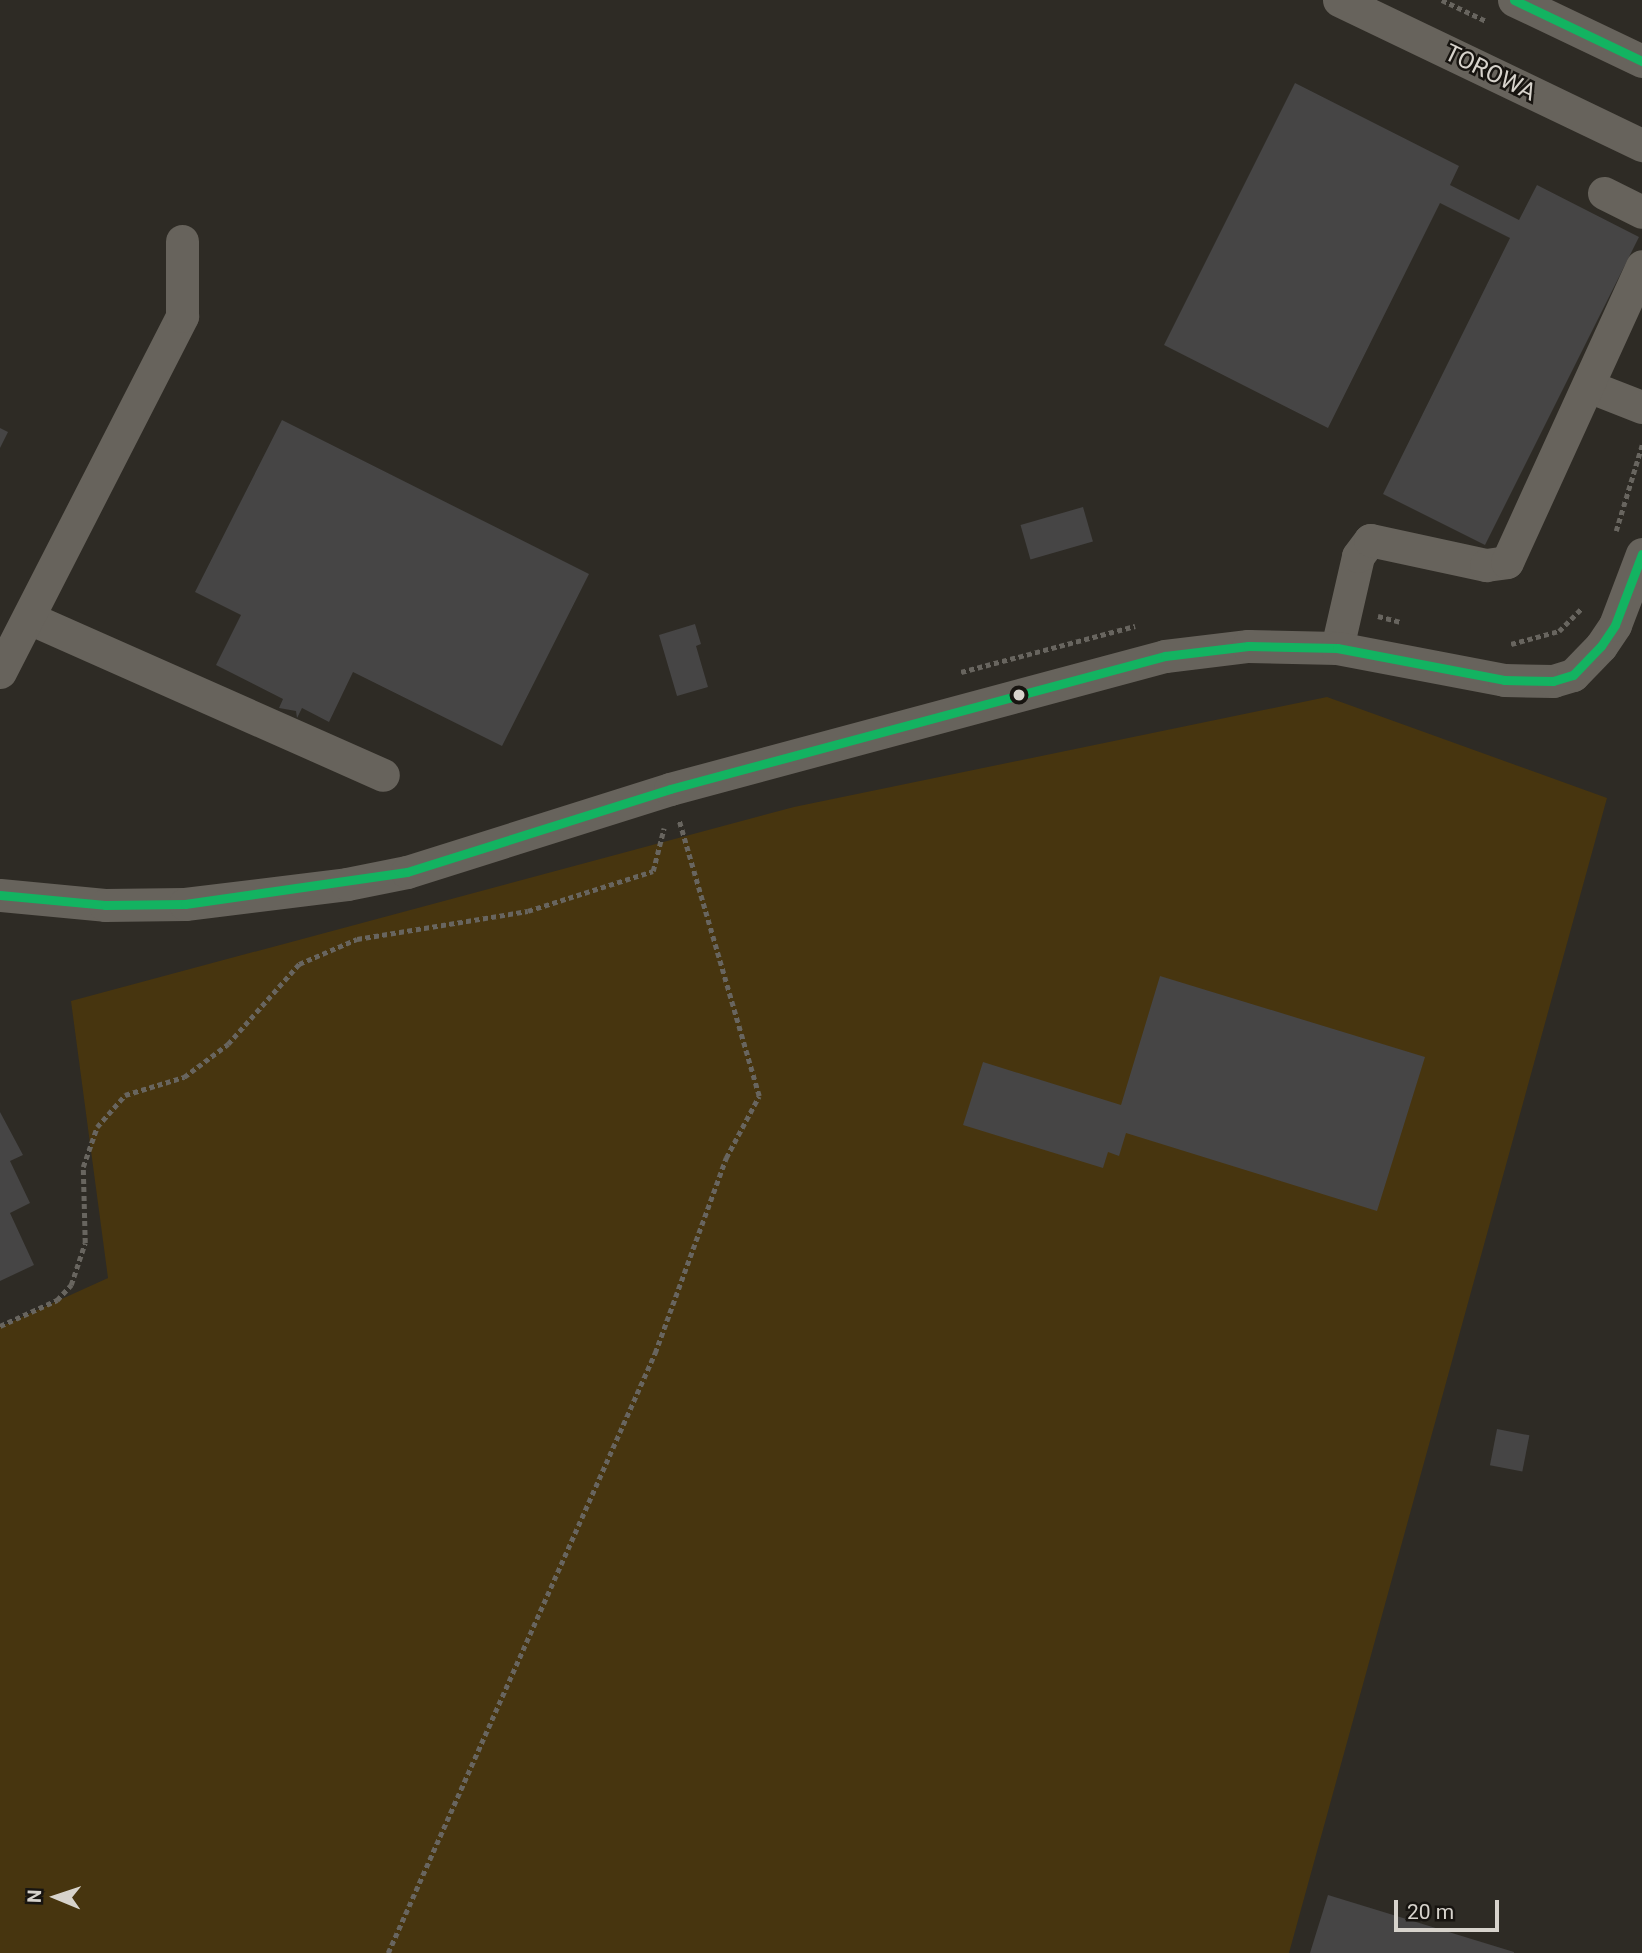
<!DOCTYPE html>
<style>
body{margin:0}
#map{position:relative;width:1642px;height:1953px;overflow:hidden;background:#2e2b25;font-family:Roboto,sans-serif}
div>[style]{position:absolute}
.green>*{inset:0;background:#47350f}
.building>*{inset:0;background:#464545;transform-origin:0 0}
.path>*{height:4.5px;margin-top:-2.25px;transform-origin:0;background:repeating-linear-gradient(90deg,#68655f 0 5px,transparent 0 8.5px)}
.minor>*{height:33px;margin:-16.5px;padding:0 16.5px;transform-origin:16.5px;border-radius:16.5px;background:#67635c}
.bus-1>*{height:9px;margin:-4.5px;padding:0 4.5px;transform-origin:4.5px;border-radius:4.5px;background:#13b361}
.dots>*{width:19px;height:19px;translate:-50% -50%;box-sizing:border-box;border:4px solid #171410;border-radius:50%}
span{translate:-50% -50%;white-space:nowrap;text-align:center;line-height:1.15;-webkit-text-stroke:5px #171410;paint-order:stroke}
.street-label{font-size:24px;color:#d7d3cc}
.north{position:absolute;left:21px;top:1862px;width:70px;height:70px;-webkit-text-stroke:5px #171410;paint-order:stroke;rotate:272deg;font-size:19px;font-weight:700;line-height:28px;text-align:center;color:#d7d3cc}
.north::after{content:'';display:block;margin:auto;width:24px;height:32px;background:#d7d3cc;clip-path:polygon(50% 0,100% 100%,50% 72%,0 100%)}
.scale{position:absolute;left:1394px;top:1900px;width:105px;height:32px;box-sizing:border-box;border:4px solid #d7d3cc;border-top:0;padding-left:9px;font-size:21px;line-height:24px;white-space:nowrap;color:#d7d3cc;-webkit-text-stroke:5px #171410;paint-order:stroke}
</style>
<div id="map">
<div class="green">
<i style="clip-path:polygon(1327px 697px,1607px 798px,1289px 1953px,0 1953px,0 1327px,108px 1278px,71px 1001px,794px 807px)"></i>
</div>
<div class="building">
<i style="clip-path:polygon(1295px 83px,1459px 166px,1450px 185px,1519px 220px,1537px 185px,1639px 237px,1485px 545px,1383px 494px,1510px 238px,1440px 203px,1328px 428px,1164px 345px)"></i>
<i style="clip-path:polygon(282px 420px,589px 574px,502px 746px,353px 672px,329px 722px,302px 708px,297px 718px,296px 711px,279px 708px,283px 699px,216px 665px,241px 615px,195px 592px)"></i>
<i style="clip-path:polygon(0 428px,8px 432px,0 448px)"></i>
<i style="left:1083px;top:507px;width:36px;height:65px;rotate:74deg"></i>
<i style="clip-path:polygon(695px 624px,701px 644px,696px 646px,708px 687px,677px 696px,659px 635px)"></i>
<i style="clip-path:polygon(1160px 976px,1425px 1057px,1377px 1211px,1126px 1133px,1119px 1156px,1108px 1152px,1103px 1168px,963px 1125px,983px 1062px,1121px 1105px)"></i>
<i style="clip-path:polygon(0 1112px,23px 1155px,10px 1161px,30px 1203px,10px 1213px,34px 1265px,0 1281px)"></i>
<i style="left:1497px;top:1429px;width:33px;height:37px;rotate:11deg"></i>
<i style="clip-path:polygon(1328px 1895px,1514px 1952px,1514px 1953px,1310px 1953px)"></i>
</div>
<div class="path">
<i style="left:1442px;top:0;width:49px;rotate:25.5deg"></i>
<i style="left:1616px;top:531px;width:90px;rotate:-73.2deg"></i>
<i style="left:1378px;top:616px;width:23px;rotate:15deg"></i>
<i style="left:1511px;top:644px;width:50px;rotate:-15.2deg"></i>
<i style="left:1559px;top:631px;width:33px;rotate:-45deg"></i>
<i style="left:961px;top:672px;width:180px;rotate:-14.8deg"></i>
<i style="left:0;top:1326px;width:63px;rotate:-24.5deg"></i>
<i style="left:57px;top:1300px;width:21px;rotate:-47deg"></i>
<i style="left:71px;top:1285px;width:44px;rotate:-71.6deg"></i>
<i style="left:85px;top:1243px;width:76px;rotate:-91.5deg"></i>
<i style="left:83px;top:1167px;width:42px;rotate:-70.7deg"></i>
<i style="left:97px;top:1127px;width:43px;rotate:-48.8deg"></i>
<i style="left:125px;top:1095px;width:62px;rotate:-17deg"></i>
<i style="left:184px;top:1077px;width:55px;rotate:-36.9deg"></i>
<i style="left:228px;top:1044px;width:107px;rotate:-48.4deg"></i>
<i style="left:299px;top:964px;width:63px;rotate:-23.3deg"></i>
<i style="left:357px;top:939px;width:173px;rotate:-9.3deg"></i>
<i style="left:528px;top:911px;width:131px;rotate:-17.7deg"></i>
<i style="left:653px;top:871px;width:44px;rotate:-75.7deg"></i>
<i style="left:388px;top:1953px;width:657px;rotate:-66.01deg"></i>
<i style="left:655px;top:1353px;width:208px;rotate:-70deg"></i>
<i style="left:726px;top:1158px;width:70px;rotate:-62deg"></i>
<i style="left:759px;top:1096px;width:286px;rotate:-106.2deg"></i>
</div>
<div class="minor">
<i style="left:1339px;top:0;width:336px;rotate:25.6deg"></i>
<i style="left:1514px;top:0;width:142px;rotate:25.5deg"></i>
<i style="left:1604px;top:193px;width:42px;rotate:26.6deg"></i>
<i style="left:1588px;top:386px;width:58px;rotate:21.3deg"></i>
<i style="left:29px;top:618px;width:387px;rotate:23.9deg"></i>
<i style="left:1337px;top:648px;width:94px;rotate:-77.1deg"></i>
<i style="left:1358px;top:556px;width:20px;rotate:-53deg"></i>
<i style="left:1370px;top:540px;width:119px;rotate:12.2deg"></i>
<i style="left:1486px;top:565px;width:21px;rotate:-8deg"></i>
<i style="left:1507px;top:562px;width:325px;rotate:-65.5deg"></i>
<i style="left:0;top:672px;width:400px;rotate:-62.9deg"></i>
<i style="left:182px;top:316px;width:75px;rotate:-90deg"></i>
<i style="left:0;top:895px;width:105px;rotate:5.4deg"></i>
<i style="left:105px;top:905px;width:80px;rotate:-0.7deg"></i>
<i style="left:185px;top:904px;width:163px;rotate:-7deg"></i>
<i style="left:347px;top:884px;width:61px;rotate:-11.3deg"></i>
<i style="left:407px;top:872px;width:276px;rotate:-17.5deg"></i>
<i style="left:670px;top:789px;width:513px;rotate:-15.04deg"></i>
<i style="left:1165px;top:656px;width:84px;rotate:-6.9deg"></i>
<i style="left:1248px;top:646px;width:89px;rotate:1.3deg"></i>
<i style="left:1337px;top:648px;width:170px;rotate:10.8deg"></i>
<i style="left:1504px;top:680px;width:49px;rotate:1.2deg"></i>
<i style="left:1553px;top:681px;width:21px;rotate:-17deg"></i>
<i style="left:1573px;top:675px;width:40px;rotate:-46deg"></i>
<i style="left:1601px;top:646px;width:25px;rotate:-56deg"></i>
<i style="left:1615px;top:625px;width:76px;rotate:-69.2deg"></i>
</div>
<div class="bus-1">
<i style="left:1514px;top:0;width:142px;rotate:25.5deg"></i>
<i style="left:0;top:895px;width:105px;rotate:5.4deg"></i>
<i style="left:105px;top:905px;width:80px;rotate:-0.7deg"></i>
<i style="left:185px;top:904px;width:224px;rotate:-8.2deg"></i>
<i style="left:407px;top:872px;width:276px;rotate:-17.5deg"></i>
<i style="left:670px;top:789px;width:513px;rotate:-15.04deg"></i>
<i style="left:1165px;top:656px;width:84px;rotate:-6.9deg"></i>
<i style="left:1248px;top:646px;width:89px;rotate:1.3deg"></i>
<i style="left:1337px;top:648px;width:170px;rotate:10.8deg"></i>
<i style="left:1504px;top:680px;width:49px;rotate:1.2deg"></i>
<i style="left:1553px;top:681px;width:21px;rotate:-17deg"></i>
<i style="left:1573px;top:675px;width:40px;rotate:-46deg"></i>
<i style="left:1601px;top:646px;width:25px;rotate:-56deg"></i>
<i style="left:1615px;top:625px;width:76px;rotate:-69.2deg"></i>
</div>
<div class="dots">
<i style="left:1019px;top:695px;background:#d7d3cc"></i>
</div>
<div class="street-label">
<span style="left:1490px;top:73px;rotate:26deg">TOROWA</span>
</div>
<div class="north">N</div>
<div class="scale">20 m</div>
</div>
